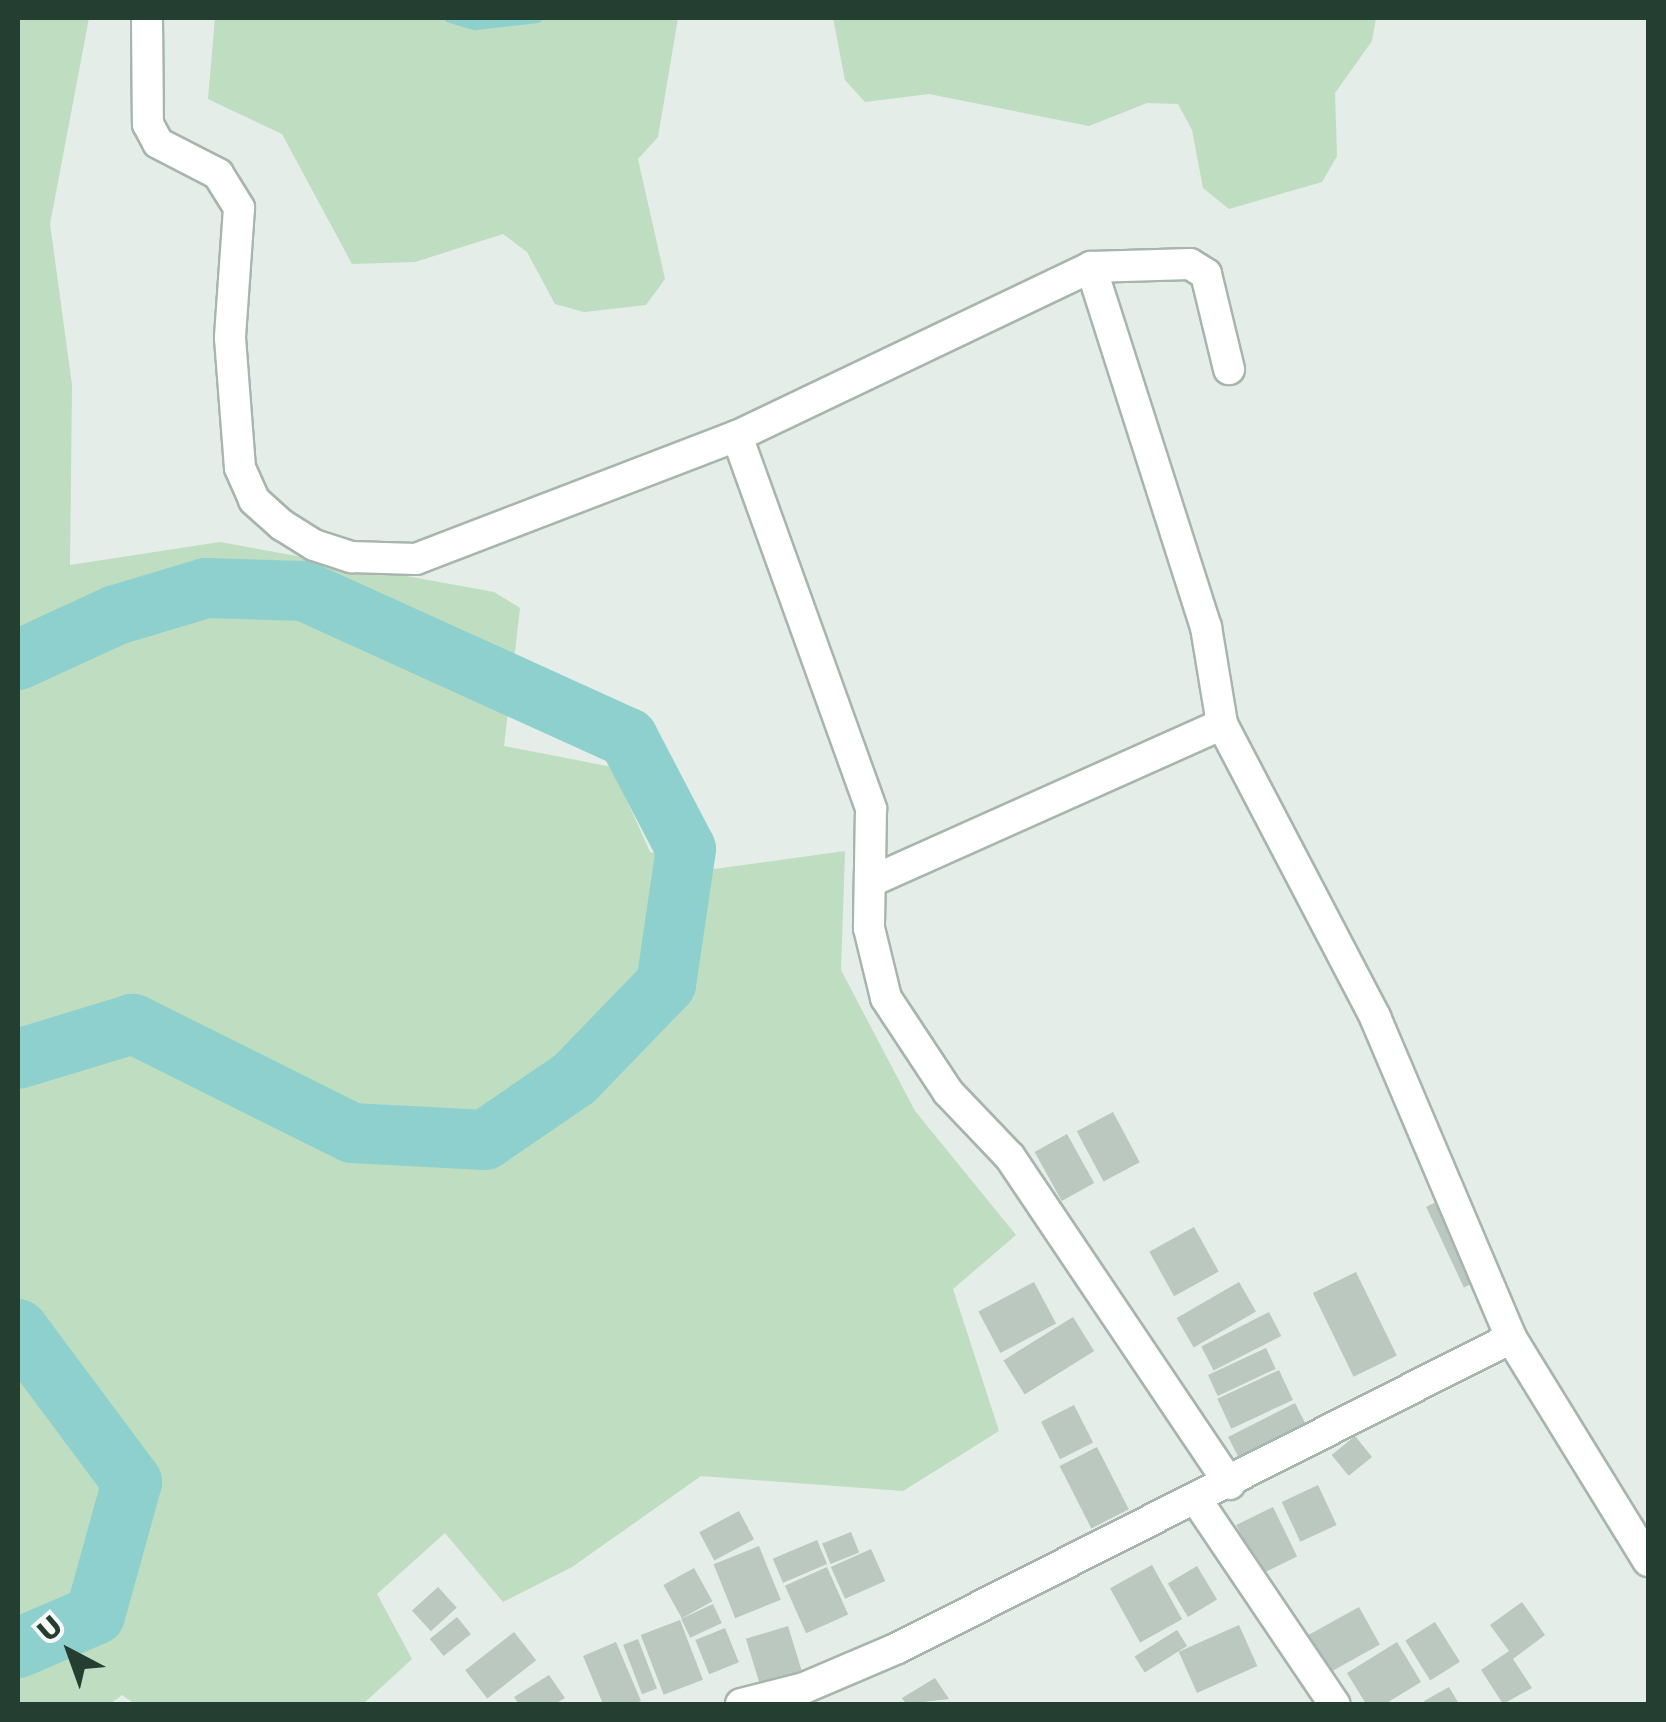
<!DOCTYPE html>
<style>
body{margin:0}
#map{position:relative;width:1666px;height:1722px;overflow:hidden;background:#e4ede8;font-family:"DejaVu Sans",sans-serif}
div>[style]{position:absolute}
.green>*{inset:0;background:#beddc1}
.stream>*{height:10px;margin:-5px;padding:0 5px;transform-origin:5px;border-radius:5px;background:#8ed0ce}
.river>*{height:60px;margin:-30px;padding:0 30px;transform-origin:30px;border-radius:30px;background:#8ed0ce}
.building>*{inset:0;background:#bac8c0;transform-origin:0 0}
.roads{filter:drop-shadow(2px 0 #a7b5ae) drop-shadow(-2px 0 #a7b5ae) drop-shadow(0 2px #a7b5ae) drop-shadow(0 -2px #a7b5ae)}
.minor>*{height:30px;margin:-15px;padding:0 15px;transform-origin:15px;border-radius:15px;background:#fff}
span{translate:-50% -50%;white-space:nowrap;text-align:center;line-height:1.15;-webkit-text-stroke:9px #f5faf6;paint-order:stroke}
.frame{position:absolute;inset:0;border:20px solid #243f32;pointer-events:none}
.north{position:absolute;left:20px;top:1602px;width:100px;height:100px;-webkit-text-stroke:8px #f5faf6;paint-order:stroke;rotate:319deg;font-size:28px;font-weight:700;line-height:40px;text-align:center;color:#243f32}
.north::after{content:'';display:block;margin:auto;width:35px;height:45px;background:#243f32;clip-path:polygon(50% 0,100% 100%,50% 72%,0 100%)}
</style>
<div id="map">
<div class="green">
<i style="clip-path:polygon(18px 18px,89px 18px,50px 224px,72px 385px,70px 565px,220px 542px,494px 592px,520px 608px,504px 746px,612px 767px,650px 852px,714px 869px,845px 851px,841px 970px,915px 1111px,1016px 1235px,953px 1289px,999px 1431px,903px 1491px,701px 1476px,572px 1567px,503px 1602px,445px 1533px,377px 1594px,412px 1659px,363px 1704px,135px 1704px,122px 1695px,110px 1704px,18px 1704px)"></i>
<i style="clip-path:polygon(215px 18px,678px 18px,658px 137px,638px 159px,665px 279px,646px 305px,584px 312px,555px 304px,527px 252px,503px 234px,415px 262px,352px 264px,282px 134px,208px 99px)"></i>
<i style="clip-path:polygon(833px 18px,1376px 18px,1372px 41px,1335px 93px,1337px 156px,1322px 182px,1229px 209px,1203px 188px,1192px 130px,1178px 104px,1147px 103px,1089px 126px,929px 94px,865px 102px,845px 80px)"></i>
</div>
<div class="stream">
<i style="left:450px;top:18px;width:26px;rotate:16deg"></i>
<i style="left:475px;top:25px;width:63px;rotate:-6.3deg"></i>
</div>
<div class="river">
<i style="left:18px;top:660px;width:108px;rotate:-24.7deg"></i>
<i style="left:116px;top:615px;width:94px;rotate:-16.7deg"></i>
<i style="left:206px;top:588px;width:98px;rotate:1.8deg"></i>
<i style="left:304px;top:591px;width:356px;rotate:24.4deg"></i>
<i style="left:628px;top:738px;width:125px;rotate:62.4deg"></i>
<i style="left:686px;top:849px;width:136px;rotate:98.4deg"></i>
<i style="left:666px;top:984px;width:132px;rotate:134.1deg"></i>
<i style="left:574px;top:1079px;width:108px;rotate:145.6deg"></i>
<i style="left:485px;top:1140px;width:133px;rotate:-177deg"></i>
<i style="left:352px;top:1133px;width:245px;rotate:-153.5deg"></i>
<i style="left:133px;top:1024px;width:120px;rotate:163.1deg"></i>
<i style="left:18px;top:1329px;width:191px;rotate:53.3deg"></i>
<i style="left:132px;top:1482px;width:138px;rotate:105.5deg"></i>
<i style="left:95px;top:1615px;width:84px;rotate:156.8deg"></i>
</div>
<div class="building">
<i style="left:1113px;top:1112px;width:57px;height:41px;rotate:62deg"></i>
<i style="left:1067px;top:1134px;width:56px;height:37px;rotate:61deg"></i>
<i style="left:1447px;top:1197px;width:89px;height:23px;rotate:65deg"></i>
<i style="left:1194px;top:1227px;width:51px;height:51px;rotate:61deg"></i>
<i style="left:1356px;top:1272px;width:93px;height:48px;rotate:64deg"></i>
<i style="left:1034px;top:1282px;width:47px;height:63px;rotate:62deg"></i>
<i style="left:1239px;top:1282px;width:34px;height:72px;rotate:60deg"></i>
<i style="left:1269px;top:1312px;width:27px;height:76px;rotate:63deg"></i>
<i style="left:1073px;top:1317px;width:40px;height:82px;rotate:58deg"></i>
<i style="left:1266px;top:1348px;width:23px;height:64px;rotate:65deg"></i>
<i style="left:1279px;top:1370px;width:33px;height:68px;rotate:65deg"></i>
<i style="left:1295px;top:1403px;width:28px;height:75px;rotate:63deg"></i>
<i style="left:1074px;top:1405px;width:42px;height:37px;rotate:63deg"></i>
<i style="left:1355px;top:1436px;width:27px;height:30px;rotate:51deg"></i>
<i style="left:1097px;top:1447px;width:70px;height:42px;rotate:63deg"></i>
<i style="left:1318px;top:1485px;width:44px;height:40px;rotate:65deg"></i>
<i style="left:1273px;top:1507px;width:55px;height:41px;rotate:64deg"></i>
<i style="left:739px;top:1511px;width:32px;height:45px;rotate:62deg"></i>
<i style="left:851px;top:1532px;width:22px;height:31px;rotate:68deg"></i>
<i style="left:817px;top:1540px;width:26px;height:48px;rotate:67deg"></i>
<i style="left:759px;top:1546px;width:58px;height:49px;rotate:68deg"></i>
<i style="left:871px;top:1549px;width:35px;height:44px;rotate:66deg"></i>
<i style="left:1152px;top:1565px;width:62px;height:48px;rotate:61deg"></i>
<i style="left:1197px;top:1566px;width:39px;height:34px;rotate:59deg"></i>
<i style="left:827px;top:1567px;width:52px;height:46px;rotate:66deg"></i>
<i style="left:694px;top:1568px;width:38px;height:35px;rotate:61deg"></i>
<i style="left:438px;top:1587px;width:28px;height:35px;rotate:48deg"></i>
<i style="clip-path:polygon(1522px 1602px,1545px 1635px,1513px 1659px,1532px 1688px,1503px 1704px,1481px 1670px,1509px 1651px,1490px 1625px)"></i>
<i style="left:713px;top:1604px;width:21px;height:35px;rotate:65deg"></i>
<i style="left:1359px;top:1607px;width:43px;height:63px;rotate:61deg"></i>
<i style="left:457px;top:1617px;width:22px;height:35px;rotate:51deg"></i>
<i style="left:680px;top:1620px;width:64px;height:42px;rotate:69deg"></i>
<i style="left:1435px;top:1622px;width:47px;height:35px;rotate:58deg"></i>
<i style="left:1239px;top:1625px;width:45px;height:66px;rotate:66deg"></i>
<i style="left:788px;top:1626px;width:55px;height:44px;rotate:73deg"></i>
<i style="left:725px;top:1628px;width:37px;height:32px;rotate:68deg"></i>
<i style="left:1177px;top:1630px;width:19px;height:50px;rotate:58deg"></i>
<i style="left:514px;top:1632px;width:36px;height:62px;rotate:52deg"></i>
<i style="left:638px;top:1639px;width:53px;height:16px;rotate:69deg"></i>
<i style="clip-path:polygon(616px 1642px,641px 1701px,633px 1704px,603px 1704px,583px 1656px)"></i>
<i style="clip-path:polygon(1397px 1642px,1421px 1682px,1385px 1704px,1366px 1704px,1347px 1673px)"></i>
<i style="clip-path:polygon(549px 1675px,565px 1698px,555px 1704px,519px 1704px,514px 1697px)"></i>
<i style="clip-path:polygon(935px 1678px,949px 1699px,906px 1704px,902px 1698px)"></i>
<i style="clip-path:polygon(1449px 1687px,1459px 1704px,1426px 1704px,1424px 1701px)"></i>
</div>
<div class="roads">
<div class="minor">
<i style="left:147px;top:18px;width:106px;rotate:89.5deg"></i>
<i style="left:148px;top:124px;width:21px;rotate:62deg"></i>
<i style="left:158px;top:143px;width:68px;rotate:27.3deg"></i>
<i style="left:218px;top:174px;width:40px;rotate:58deg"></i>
<i style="left:239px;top:208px;width:130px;rotate:94deg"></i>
<i style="left:230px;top:338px;width:130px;rotate:85.6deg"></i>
<i style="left:240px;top:468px;width:35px;rotate:66deg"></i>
<i style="left:254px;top:500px;width:38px;rotate:42deg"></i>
<i style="left:282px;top:525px;width:38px;rotate:32deg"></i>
<i style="left:314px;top:545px;width:40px;rotate:18deg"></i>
<i style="left:352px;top:557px;width:64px;rotate:1.8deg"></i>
<i style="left:416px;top:559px;width:344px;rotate:-21deg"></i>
<i style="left:737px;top:436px;width:396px;rotate:70.2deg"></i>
<i style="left:871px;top:809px;width:119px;rotate:91deg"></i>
<i style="left:869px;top:928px;width:72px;rotate:76.3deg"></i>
<i style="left:886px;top:998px;width:113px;rotate:56.6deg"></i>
<i style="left:948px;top:1092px;width:90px;rotate:46.4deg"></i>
<i style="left:1010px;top:1157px;width:394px;rotate:56.1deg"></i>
<i style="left:1091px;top:267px;width:378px;rotate:72.3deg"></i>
<i style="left:1206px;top:627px;width:98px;rotate:80.6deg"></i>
<i style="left:1222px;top:724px;width:331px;rotate:62.4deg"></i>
<i style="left:1375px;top:1017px;width:349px;rotate:67deg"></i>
<i style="left:1511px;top:1338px;width:262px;rotate:58.4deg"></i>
<i style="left:737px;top:436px;width:392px;rotate:-25.5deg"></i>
<i style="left:1091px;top:267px;width:99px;rotate:-1.7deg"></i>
<i style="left:1190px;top:264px;width:19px;rotate:32deg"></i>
<i style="left:1206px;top:274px;width:98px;rotate:76.4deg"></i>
<i style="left:874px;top:880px;width:381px;rotate:-24.1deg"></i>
<i style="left:1198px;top:1502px;width:244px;rotate:56deg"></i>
<i style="left:741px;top:1704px;width:65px;rotate:-14.3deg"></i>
<i style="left:804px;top:1688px;width:102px;rotate:-23.1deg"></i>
<i style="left:898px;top:1648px;width:687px;rotate:-26.83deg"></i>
</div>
</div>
<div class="frame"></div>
<div class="north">U</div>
</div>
